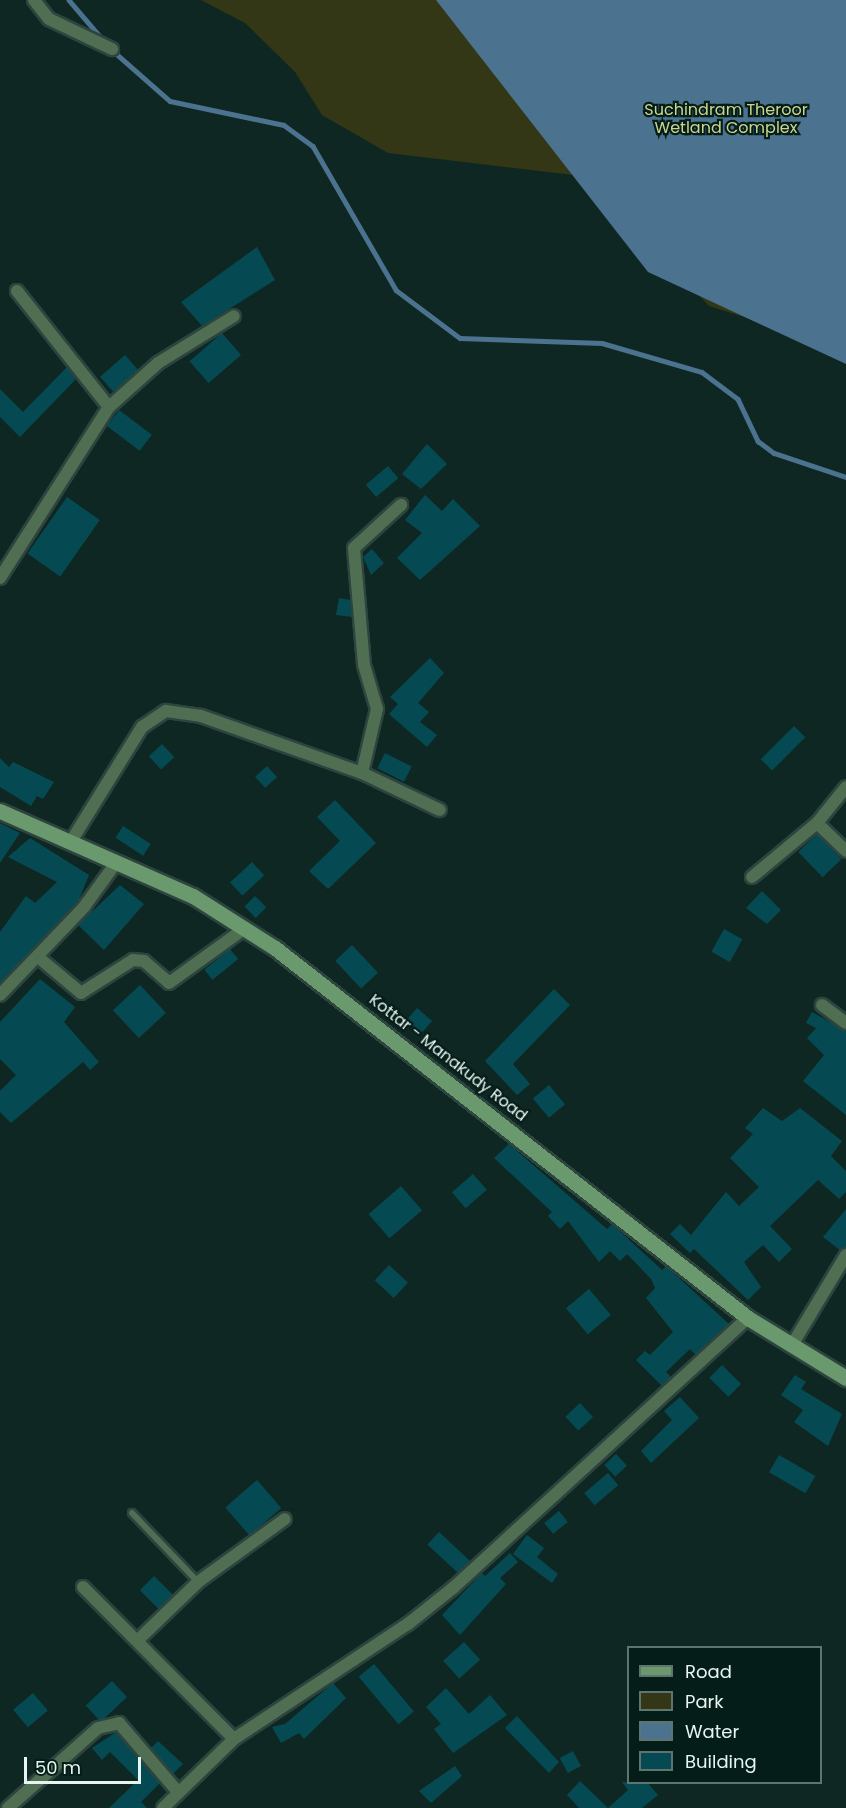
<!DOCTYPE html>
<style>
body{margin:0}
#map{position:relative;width:846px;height:1808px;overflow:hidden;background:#0f2722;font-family:Poppins,sans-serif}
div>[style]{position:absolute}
.green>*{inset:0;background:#333716}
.water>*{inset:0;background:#4b728e}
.stream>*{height:4.5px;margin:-2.25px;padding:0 2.25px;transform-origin:2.25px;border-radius:2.25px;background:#4b728e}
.building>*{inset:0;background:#054a53;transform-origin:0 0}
.roads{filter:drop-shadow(2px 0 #2d443f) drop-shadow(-2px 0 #2d443f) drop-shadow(0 2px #2d443f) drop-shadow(0 -2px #2d443f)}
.lane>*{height:6px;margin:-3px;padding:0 3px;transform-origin:3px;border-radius:3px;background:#506e52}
.street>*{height:12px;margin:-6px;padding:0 6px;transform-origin:6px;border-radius:6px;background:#506e52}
.secondary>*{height:15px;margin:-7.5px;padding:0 7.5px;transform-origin:7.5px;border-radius:7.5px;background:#69996d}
span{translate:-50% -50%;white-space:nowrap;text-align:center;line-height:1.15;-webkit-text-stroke:4.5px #051d18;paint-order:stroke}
.park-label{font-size:16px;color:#cbd58e}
.street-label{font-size:16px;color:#e7f5f1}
.legend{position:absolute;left:627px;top:1646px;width:195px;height:138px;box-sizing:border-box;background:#051d18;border:2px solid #5f736f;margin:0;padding:8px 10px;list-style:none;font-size:18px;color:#e7f5f1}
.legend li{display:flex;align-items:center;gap:12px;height:30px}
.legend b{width:30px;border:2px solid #5f736f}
.scale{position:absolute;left:24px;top:1757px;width:117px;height:27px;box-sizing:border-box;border:3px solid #e7f5f1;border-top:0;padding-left:8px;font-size:18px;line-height:21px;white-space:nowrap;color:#e7f5f1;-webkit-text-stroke:4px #051d18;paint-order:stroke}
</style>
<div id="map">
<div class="green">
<i style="clip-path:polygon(201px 0,846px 0,770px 325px,709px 306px,590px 177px,388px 153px,322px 115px,295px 72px,245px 23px)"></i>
</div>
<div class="water">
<i style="clip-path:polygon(436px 0,846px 0,846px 364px,648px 272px)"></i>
</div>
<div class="stream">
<i style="left:69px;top:0;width:54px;rotate:49.5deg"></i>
<i style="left:112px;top:50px;width:77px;rotate:41.3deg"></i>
<i style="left:170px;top:101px;width:116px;rotate:11.9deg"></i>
<i style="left:284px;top:125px;width:36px;rotate:36deg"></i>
<i style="left:313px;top:146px;width:166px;rotate:60deg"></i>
<i style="left:396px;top:290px;width:80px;rotate:36.9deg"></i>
<i style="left:460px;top:338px;width:142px;rotate:2deg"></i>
<i style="left:602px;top:343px;width:104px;rotate:16.2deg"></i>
<i style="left:702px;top:372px;width:45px;rotate:36.9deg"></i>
<i style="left:738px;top:399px;width:47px;rotate:64.5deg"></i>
<i style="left:758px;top:441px;width:20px;rotate:37deg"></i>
<i style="left:774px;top:453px;width:76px;rotate:18.4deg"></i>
</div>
<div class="building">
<i style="clip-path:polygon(257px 247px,275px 280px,202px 326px,181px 302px)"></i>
<i style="left:222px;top:333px;width:29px;height:43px;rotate:49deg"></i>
<i style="left:125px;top:355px;width:20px;height:33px;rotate:49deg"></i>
<i style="clip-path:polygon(67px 367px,76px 379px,20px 437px,0 417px,0 389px,23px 412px)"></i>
<i style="left:119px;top:410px;width:41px;height:20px;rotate:37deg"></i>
<i style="clip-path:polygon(427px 444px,447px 464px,421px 489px,402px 474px)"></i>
<i style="left:388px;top:466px;width:16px;height:29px;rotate:50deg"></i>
<i style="clip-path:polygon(425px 495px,442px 511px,453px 499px,480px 526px,420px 580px,397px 558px,422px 533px,405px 520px)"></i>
<i style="left:67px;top:497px;width:40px;height:69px;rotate:35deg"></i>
<i style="clip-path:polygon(372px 549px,384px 563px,371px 575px,363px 557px)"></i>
<i style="clip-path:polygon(339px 598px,350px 600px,352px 617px,336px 615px)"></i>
<i style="clip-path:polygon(430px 658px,444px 673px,418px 703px,429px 712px,420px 722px,437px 735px,427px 747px,389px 714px,398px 704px,390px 697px)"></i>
<i style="left:794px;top:726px;width:16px;height:47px;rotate:45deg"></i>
<i style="left:162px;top:744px;width:18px;height:18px;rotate:47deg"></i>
<i style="left:385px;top:753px;width:30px;height:17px;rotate:27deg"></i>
<i style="clip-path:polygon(0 758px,9px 767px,13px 762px,54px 782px,43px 799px,37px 796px,31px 806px,0 787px)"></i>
<i style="left:267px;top:766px;width:15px;height:16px;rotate:48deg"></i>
<i style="clip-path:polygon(335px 800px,376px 843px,328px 889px,309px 871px,340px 841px,317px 817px)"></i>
<i style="clip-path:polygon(0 823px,20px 833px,0 863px)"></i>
<i style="left:123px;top:826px;width:33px;height:14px;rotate:33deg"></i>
<i style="left:817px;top:834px;width:35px;height:26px;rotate:46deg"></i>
<i style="clip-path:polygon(30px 838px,89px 875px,78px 902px,0 983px,0 932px,26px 896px,35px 903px,57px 882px,8px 857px)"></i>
<i style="left:252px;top:862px;width:18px;height:30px;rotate:47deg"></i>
<i style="clip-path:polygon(120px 885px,144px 904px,104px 950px,78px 925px)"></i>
<i style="clip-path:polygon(762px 891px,781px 910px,767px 924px,746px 908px)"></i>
<i style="left:255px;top:896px;width:16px;height:15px;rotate:45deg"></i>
<i style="left:724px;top:929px;width:21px;height:26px;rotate:29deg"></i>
<i style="left:352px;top:945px;width:38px;height:23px;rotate:47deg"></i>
<i style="left:230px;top:949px;width:13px;height:33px;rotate:51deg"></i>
<i style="clip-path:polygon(40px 979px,75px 1007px,64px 1022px,99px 1062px,90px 1070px,83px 1062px,11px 1123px,0 1112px,0 1091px,16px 1075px,0 1059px,0 1022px)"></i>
<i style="left:140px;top:985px;width:38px;height:37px;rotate:47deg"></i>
<i style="clip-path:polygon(554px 989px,570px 1005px,513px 1064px,530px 1084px,517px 1095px,485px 1061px)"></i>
<i style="left:417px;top:1008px;width:20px;height:16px;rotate:41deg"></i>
<i style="clip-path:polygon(812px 1012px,846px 1031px,846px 1115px,803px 1081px,824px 1055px,807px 1038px,816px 1028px,806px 1023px)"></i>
<i style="left:549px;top:1085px;width:25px;height:21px;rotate:50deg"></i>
<i style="clip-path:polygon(763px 1108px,782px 1121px,800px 1108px,842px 1141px,831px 1156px,846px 1171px,846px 1192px,839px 1199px,818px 1180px,770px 1226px,792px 1249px,779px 1262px,763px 1245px,744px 1262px,761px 1287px,748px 1300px,694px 1249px,690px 1253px,670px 1234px,680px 1224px,691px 1235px,726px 1192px,739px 1206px,759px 1187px,730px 1158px,753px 1134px,745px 1128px)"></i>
<i style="clip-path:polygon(509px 1144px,607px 1229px,612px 1224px,662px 1270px,666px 1266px,729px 1324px,696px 1355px,690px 1349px,666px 1372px,671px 1377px,662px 1386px,636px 1360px,645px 1351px,650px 1355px,673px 1332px,646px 1298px,655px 1288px,651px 1279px,627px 1254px,620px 1261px,610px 1251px,599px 1262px,568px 1221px,560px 1229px,548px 1216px,552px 1212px,494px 1158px)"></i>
<i style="left:473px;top:1174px;width:21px;height:28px;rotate:49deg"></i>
<i style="left:401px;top:1186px;width:32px;height:43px;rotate:49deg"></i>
<i style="clip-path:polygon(846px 1209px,846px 1247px,840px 1250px,823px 1237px)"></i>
<i style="left:389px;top:1265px;width:26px;height:21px;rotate:43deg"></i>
<i style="left:589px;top:1289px;width:34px;height:30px;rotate:50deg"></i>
<i style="left:722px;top:1365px;width:27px;height:18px;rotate:45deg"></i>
<i style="clip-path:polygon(795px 1375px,806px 1382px,801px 1389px,842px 1414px,828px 1446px,794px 1422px,803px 1410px,781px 1395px)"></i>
<i style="clip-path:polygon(680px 1397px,699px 1418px,651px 1463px,641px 1451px,672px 1420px,664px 1411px)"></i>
<i style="left:580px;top:1403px;width:19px;height:20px;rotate:47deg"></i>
<i style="left:616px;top:1454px;width:16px;height:16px;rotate:47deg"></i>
<i style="left:779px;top:1455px;width:42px;height:20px;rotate:30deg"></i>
<i style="left:608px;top:1473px;width:16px;height:31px;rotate:50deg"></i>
<i style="left:257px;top:1480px;width:37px;height:42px;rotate:49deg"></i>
<i style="left:559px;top:1511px;width:14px;height:19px;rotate:51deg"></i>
<i style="left:439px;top:1532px;width:42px;height:17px;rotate:43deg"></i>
<i style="clip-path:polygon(527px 1535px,544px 1548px,537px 1557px,558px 1574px,552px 1583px,513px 1554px)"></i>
<i style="clip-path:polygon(510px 1553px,518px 1562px,500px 1578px,506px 1584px,460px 1635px,442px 1615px,482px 1573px,485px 1576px)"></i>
<i style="left:154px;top:1576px;width:27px;height:20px;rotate:45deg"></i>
<i style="left:464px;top:1642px;width:24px;height:28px;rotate:48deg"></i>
<i style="left:374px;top:1664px;width:62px;height:20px;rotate:50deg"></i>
<i style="left:112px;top:1681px;width:22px;height:36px;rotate:47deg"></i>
<i style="clip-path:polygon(333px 1683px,346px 1698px,304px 1739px,299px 1733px,281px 1743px,272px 1727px,285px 1724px)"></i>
<i style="clip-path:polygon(446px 1688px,469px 1714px,490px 1695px,507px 1715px,453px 1753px,434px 1729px,441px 1724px,426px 1707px)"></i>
<i style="left:33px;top:1693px;width:23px;height:26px;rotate:50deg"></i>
<i style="clip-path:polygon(517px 1716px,559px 1762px,549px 1773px,505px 1728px)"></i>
<i style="clip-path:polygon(116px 1732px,160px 1783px,141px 1802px,147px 1808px,109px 1808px,138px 1780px,110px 1752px,102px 1760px,92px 1748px)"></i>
<i style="clip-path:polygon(158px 1741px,183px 1764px,173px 1774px,151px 1748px)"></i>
<i style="left:573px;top:1751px;width:17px;height:15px;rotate:62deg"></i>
<i style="clip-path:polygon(455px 1766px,462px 1776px,431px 1803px,419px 1791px)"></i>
<i style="clip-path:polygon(580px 1781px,608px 1808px,579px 1808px,567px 1795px)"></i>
<i style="clip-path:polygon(622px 1782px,647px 1782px,658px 1795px,642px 1808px,608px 1808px,628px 1790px)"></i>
</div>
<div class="roads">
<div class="lane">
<i style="left:132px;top:1513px;width:95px;rotate:46.3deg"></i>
</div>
<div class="street">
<i style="left:34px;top:0;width:24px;rotate:52deg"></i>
<i style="left:49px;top:19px;width:70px;rotate:25.5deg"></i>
<i style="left:17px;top:291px;width:148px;rotate:51.6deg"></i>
<i style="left:0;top:578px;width:203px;rotate:-57.5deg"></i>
<i style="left:109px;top:407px;width:66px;rotate:-41.9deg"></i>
<i style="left:158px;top:363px;width:89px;rotate:-31.7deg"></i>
<i style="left:362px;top:773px;width:66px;rotate:-76.8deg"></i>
<i style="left:377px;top:709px;width:46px;rotate:-106.5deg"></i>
<i style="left:364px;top:665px;width:117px;rotate:-94.9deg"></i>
<i style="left:354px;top:548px;width:64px;rotate:-42.5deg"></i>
<i style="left:817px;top:823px;width:40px;rotate:44deg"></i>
<i style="left:70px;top:843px;width:137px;rotate:-58.2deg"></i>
<i style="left:142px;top:727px;width:29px;rotate:-34deg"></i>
<i style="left:166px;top:711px;width:35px;rotate:8deg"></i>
<i style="left:201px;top:716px;width:171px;rotate:19.5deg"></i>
<i style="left:362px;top:773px;width:86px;rotate:25.4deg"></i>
<i style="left:752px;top:877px;width:85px;rotate:-39.7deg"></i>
<i style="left:817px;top:823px;width:46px;rotate:-51.1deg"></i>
<i style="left:38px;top:957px;width:56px;rotate:39.9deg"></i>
<i style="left:81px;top:993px;width:62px;rotate:-32.4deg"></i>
<i style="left:133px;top:960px;width:11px;rotate:5deg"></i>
<i style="left:144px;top:961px;width:33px;rotate:41deg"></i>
<i style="left:169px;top:983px;width:92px;rotate:-35.8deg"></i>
<i style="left:0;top:995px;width:122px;rotate:-46.3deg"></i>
<i style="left:84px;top:907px;width:54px;rotate:-54deg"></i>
<i style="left:822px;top:1005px;width:30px;rotate:37deg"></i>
<i style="left:792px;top:1345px;width:105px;rotate:-59deg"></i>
<i style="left:83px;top:1587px;width:214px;rotate:45.2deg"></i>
<i style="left:138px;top:1640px;width:83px;rotate:-44deg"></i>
<i style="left:198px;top:1582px;width:107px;rotate:-35.9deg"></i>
<i style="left:8px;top:1808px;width:120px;rotate:-41.6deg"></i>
<i style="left:98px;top:1728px;width:22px;rotate:-13deg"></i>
<i style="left:119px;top:1723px;width:91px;rotate:49.5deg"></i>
<i style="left:163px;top:1808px;width:99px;rotate:-44.2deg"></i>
<i style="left:234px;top:1739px;width:209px;rotate:-33.5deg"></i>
<i style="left:408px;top:1624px;width:58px;rotate:-38.7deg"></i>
<i style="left:453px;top:1588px;width:400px;rotate:-42.5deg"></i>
</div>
<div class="secondary">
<i style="left:0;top:811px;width:211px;rotate:23.8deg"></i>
<i style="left:193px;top:896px;width:97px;rotate:32.4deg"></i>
<i style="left:275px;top:948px;width:601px;rotate:38.03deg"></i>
<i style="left:748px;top:1318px;width:115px;rotate:31.5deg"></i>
</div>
</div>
<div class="park-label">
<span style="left:726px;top:119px">Suchindram Theroor<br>Wetland Complex</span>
</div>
<div class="street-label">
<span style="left:448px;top:1058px;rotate:38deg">Kottar - Manakudy Road</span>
</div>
<ul class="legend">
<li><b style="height:8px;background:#69996d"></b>Road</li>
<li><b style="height:16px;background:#333716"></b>Park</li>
<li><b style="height:16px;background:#4b728e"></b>Water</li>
<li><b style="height:16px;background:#054a53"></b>Building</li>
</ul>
<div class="scale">50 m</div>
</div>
